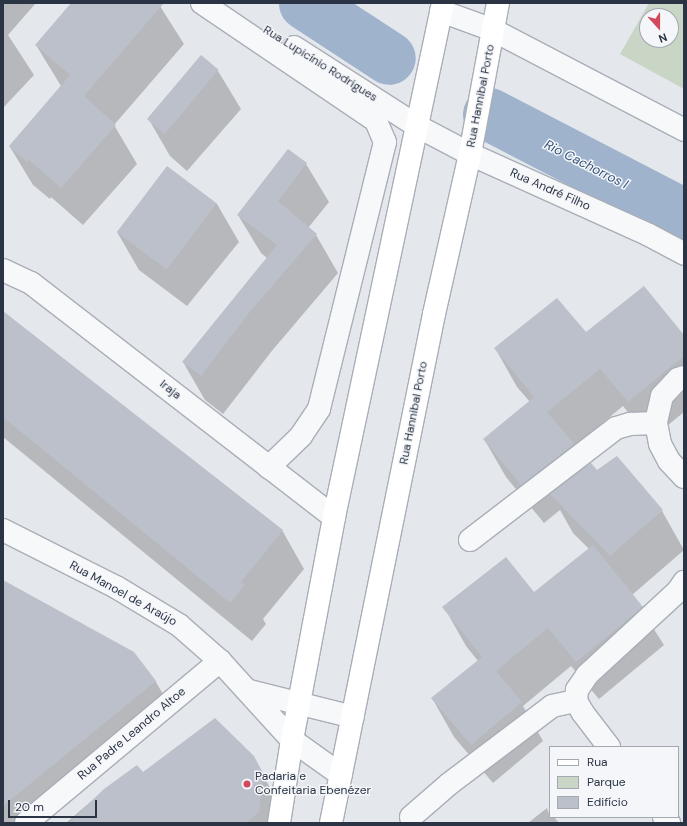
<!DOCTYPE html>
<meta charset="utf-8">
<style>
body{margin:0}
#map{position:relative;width:687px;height:826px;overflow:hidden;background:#e4e7ec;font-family:"DM Sans",sans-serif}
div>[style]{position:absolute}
.green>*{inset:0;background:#c9d6c5}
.shadow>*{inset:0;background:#0003}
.river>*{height:53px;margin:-26.5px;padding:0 26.5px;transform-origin:26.5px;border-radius:26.5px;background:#9fb4cc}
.building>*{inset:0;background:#bbc0ca;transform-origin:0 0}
.roads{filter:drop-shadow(1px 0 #a9aeb7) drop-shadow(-1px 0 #a9aeb7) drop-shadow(0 1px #a9aeb7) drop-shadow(0 -1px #a9aeb7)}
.minor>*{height:22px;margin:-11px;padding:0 11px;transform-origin:11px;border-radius:11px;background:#f7f8fa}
.major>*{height:22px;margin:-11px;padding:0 11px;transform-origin:11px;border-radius:11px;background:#fff}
.dots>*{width:11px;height:11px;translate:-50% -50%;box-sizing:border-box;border:2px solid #f4f6f9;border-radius:50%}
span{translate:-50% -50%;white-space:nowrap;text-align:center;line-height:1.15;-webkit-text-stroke:3px #f4f6f9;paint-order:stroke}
.street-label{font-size:12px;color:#2b3445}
.poi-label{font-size:12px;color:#2b3445}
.left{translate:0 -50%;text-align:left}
.water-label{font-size:13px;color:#34527a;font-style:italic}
.frame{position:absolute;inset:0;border:4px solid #2b3445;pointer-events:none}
.legend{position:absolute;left:549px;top:746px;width:130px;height:72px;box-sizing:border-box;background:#f4f6f9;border:1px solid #a4a8b1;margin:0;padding:5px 7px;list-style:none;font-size:12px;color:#2b3445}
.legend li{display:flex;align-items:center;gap:8px;height:20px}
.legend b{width:20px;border:1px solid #a4a8b1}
.north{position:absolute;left:639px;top:8px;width:40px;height:40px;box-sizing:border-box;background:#f4f6f9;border:1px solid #a4a8b1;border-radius:50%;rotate:159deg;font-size:11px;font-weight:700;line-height:16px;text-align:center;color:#2b3445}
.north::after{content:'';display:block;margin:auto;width:14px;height:18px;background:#d1495b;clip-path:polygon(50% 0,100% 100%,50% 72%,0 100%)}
.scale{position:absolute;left:8px;top:800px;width:89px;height:18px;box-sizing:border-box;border:2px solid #2b3445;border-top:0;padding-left:5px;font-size:12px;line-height:14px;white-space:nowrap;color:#2b3445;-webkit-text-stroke:3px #f4f6f9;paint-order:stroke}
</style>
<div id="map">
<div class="green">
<i style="clip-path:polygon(evenodd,649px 3px,684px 3px,684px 89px,620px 54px,649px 3px,647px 16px,671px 16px,671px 40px,647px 40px,647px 16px)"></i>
</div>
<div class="shadow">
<i style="clip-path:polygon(3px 3px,36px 3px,8px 35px,34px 75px,3px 108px)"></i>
<i style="clip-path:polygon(73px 3px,158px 3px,184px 44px,114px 125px,137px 164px,83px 225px,51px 197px,50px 199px,33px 185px,10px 147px,61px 86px,36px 45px)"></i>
<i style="clip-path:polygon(201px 56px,218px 71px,241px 109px,187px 171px,170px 156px,148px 118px)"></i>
<i style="clip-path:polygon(306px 164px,329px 202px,308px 228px,316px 235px,338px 273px,271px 352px,223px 414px,205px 400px,183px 362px,267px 258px,261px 253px,238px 215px)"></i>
<i style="clip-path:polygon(167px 167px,217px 204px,239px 242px,187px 306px,139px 270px,117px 232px)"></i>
<i style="clip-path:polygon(3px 312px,282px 530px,304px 569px,263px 619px,266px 624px,252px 641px,3px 437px)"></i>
<i style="clip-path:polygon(586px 334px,684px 336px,684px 412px,650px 440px,623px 406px,575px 446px,587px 467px,596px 472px,616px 457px,662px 511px,684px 550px,632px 595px,664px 645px,599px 699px,571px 666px,523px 706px,543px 741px,493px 783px,454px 737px,432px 698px,478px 661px,466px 646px,444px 607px,534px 593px,589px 549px,573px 533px,560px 510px,544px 523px,506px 477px,484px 439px,530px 402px,517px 387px,495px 348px)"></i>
<i style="clip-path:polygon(3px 581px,133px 653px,156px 682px,174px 713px,38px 823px,3px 823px)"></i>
<i style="clip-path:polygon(253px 757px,274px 795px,271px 823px,66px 823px,104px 790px)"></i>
<i style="clip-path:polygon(547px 808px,550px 817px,554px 817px,559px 823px,528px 823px)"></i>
</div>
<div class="river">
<i style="left:305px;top:3px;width:100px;rotate:33.2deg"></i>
<i style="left:489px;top:114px;width:220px;rotate:27.4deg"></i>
</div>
<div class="building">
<i style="clip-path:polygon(71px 3px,164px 3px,84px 96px,116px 125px,61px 188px,29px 160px,27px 162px,9px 146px,70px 75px,35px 45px)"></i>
<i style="left:201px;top:55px;width:23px;height:84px;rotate:40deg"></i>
<i style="clip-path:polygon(288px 149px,307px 163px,278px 201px,317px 234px,249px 313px,201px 376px,182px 362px,277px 245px,237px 215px)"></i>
<i style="left:167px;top:166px;width:62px;height:83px;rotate:37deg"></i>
<i style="clip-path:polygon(644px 286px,684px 335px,684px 356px,628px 402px,600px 369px,547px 412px,574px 444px,521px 485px,483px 439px,534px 397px,494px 348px,557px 298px,586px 332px)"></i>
<i style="clip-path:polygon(3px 311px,283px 530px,241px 582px,245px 585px,230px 603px,3px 417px)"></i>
<i style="clip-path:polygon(617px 456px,663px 510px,610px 556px,550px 494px,591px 463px,597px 470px)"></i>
<i style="clip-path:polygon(593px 545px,643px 607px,576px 662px,548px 628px,496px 671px,522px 702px,471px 745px,431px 698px,482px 657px,442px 607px,506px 557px,534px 592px)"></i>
<i style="clip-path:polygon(3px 580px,134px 652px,156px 681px,3px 806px)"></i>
<i style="clip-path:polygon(215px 718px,254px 756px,264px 775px,259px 812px,246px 823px,69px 823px,104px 789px,137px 765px,143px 772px)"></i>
</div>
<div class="roads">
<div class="minor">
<i style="left:202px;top:3px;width:210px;rotate:34.1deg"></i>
<i style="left:376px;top:121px;width:23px;rotate:67deg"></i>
<i style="left:385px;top:142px;width:275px;rotate:103.9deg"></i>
<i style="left:319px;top:409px;width:32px;rotate:124deg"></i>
<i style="left:301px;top:436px;width:45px;rotate:135.9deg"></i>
<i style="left:441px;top:11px;width:55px;rotate:20.1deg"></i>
<i style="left:493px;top:30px;width:216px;rotate:27.6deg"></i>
<i style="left:294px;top:47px;width:146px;rotate:32.7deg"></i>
<i style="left:417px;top:126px;width:60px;rotate:27.8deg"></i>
<i style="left:470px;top:154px;width:196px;rotate:24.3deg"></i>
<i style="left:649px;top:235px;width:40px;rotate:28deg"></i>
<i style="left:3px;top:270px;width:31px;rotate:25deg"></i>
<i style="left:31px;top:283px;width:383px;rotate:37.7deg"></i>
<i style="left:684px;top:377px;width:6px;rotate:162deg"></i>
<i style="left:678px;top:379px;width:23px;rotate:133deg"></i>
<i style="left:662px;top:396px;width:28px;rotate:103deg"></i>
<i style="left:656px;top:423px;width:21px;rotate:79deg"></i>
<i style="left:660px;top:444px;width:19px;rotate:62deg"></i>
<i style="left:669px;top:461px;width:22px;rotate:47deg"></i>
<i style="left:3px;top:530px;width:127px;rotate:26.8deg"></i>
<i style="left:116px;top:587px;width:74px;rotate:31.1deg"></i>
<i style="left:179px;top:625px;width:55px;rotate:41.3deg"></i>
<i style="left:220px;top:661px;width:107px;rotate:47.7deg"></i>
<i style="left:292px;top:740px;width:60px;rotate:35.5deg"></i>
<i style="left:470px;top:540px;width:184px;rotate:-37.5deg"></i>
<i style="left:616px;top:428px;width:15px;rotate:-16deg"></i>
<i style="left:630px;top:424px;width:26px;rotate:-2deg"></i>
<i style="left:249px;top:691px;width:107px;rotate:14deg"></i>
<i style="left:609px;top:747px;width:43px;rotate:-127.4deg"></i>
<i style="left:583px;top:713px;width:14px;rotate:-120deg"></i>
<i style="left:576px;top:701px;width:11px;rotate:-85deg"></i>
<i style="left:577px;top:690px;width:18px;rotate:-56deg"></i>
<i style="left:587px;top:675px;width:124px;rotate:-42.7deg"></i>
<i style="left:678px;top:591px;width:11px;rotate:-56deg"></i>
<i style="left:411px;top:817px;width:50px;rotate:-41deg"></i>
<i style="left:449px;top:784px;width:129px;rotate:-37.1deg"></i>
<i style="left:552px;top:706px;width:25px;rotate:-12deg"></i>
<i style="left:664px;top:817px;width:8px;rotate:50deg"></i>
<i style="left:26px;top:823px;width:253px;rotate:-39.9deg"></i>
</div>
<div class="major">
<i style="left:279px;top:823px;width:84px;rotate:-81.1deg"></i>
<i style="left:292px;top:740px;width:227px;rotate:-79.3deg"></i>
<i style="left:334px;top:517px;width:525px;rotate:-78.03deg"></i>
<i style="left:331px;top:823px;width:519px;rotate:-78.56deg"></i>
<i style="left:434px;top:314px;width:164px;rotate:-77.3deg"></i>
<i style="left:470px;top:154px;width:154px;rotate:-79.5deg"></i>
</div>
</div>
<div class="dots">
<i style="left:247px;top:784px;background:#d1495b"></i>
</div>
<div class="street-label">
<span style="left:320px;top:64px;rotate:32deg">Rua Lupicínio Rodrigues</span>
<span style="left:481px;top:96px;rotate:-79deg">Rua Hannibal Porto</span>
<span style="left:550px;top:190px;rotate:24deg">Rua André Filho</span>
<span style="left:170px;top:390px;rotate:38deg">Iraja</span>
<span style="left:414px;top:413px;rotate:-79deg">Rua Hannibal Porto</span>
<span style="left:123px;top:594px;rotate:29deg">Rua Manoel de Araújo</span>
<span style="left:132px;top:734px;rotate:-40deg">Rua Padre Leandro Altoe</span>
</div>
<div class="poi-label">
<span class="left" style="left:255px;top:784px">Padaria e<br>Confeitaria Ebenézer</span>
</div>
<div class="water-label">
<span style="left:586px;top:165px;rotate:27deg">Rio Cachorros I</span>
</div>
<div class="frame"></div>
<ul class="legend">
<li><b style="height:5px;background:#fff"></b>Rua</li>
<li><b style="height:11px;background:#c9d6c5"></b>Parque</li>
<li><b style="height:11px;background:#bbc0ca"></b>Edifício</li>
</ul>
<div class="north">N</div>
<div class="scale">20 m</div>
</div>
